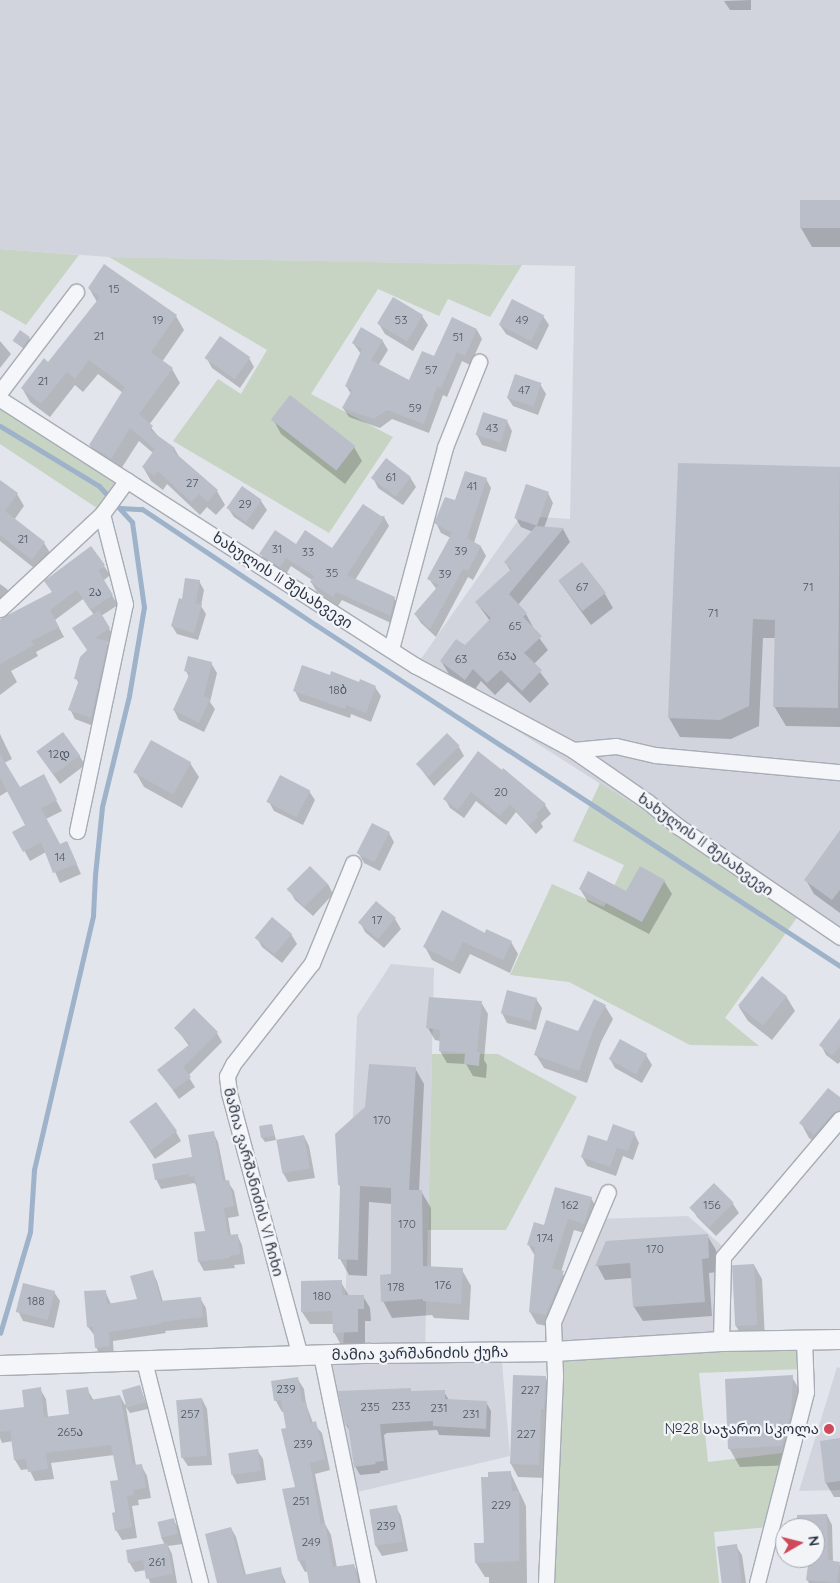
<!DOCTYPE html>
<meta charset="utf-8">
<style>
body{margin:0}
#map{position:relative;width:840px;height:1583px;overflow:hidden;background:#e2e5eb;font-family:Quicksand,"Noto Sans Georgian",sans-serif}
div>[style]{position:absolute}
.built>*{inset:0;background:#d1d4dd}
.green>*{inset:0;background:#c7d4c4}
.shadow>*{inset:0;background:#0003}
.stream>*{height:5px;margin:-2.5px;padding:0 2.5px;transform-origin:2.5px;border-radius:2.5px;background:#9eb2ca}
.building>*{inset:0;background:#babec8;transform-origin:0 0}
.roads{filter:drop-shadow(1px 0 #a7acb5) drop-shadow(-1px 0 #a7acb5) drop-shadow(0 1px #a7acb5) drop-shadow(0 -1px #a7acb5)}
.minor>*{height:15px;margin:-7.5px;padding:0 7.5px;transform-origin:7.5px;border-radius:7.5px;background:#f5f6f9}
.tertiary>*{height:19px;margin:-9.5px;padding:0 9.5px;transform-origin:9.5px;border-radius:9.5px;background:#f5f6f9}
.dots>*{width:14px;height:14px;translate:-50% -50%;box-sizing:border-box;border:2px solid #f2f4f8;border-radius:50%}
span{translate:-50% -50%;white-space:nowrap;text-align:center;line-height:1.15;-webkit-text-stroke:4.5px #f2f4f8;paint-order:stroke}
.number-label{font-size:12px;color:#4e5664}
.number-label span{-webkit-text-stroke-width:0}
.street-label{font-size:15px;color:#2a3343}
.poi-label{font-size:15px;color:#2a3343}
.right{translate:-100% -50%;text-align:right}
.north{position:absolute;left:775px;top:1518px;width:50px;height:50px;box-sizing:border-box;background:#f2f4f8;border:1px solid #a2a7b0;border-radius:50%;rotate:82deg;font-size:14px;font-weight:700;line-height:20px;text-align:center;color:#2a3343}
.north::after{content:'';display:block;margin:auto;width:18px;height:22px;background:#ce495a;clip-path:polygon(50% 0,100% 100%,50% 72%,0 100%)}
</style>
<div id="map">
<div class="built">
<i style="clip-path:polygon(0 0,840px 0,840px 937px,416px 666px,521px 516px,570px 519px,575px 266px,109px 257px,0 249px)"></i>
<i style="clip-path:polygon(391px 964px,434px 968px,425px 1351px,501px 1350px,510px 1456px,349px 1494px,321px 1355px,343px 1354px,357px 1016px)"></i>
<i style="clip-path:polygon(688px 1216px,728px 1251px,721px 1341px,554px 1351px,553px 1322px,596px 1219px)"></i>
<i style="clip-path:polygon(837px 1367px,840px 1368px,840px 1490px,799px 1491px)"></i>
</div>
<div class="green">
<i style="clip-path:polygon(0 249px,79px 255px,26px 325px,0 310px)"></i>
<i style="clip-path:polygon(109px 257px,522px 265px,490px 317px,448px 299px,439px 316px,378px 289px,311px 394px,393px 437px,329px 533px,173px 441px,218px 379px,241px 394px,267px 350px)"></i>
<i style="clip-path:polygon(0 399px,127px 480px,103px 512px,0 444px)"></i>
<i style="clip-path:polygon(600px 783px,801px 912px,725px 1018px,759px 1046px,690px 1045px,569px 982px,510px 975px,552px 884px,604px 907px,624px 865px,573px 841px)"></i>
<i style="clip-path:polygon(432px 1054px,498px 1054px,577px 1097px,506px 1230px,428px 1230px)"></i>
<i style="clip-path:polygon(804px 1340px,805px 1369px,699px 1373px,708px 1462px,790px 1452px,771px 1527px,714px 1532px,719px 1583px,546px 1583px,554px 1351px)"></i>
</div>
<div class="shadow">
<i style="clip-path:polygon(751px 0,751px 10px,730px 10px,724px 1px)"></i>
<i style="clip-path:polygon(840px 201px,840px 247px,812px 247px,801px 228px)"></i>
<i style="clip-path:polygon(89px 288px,176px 316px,184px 330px,162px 362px,172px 369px,180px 383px,149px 425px,158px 436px,174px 448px,180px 458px,217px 491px,225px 505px,216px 515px,207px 507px,200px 515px,167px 484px,163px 490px,151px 481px,143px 467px,153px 453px,139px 441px,119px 472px,98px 459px,90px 445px,123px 393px,98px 374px,83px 392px,75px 385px,50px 417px,30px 402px,22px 388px,49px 364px,97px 302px)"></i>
<i style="clip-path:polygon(422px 316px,428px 325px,413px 351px,385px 334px,379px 324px)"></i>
<i style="clip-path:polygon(543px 316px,549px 325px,537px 350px,506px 334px,500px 325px)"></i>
<i style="clip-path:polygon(477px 330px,482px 339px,470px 365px,462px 361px,447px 397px,443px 395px,429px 433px,392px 419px,380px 428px,349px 417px,343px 408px,351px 394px,346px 386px,361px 354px,353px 343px,382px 340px,388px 350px,378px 366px,410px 381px,434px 358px)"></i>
<i style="clip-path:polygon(29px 338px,32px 342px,25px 350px,15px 341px)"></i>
<i style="clip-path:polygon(0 341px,11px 354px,0 368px)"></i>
<i style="clip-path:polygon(249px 358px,254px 367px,240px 388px,212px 368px,207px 359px)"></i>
<i style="clip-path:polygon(540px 384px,546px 394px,538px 415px,513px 406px,507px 397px)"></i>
<i style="clip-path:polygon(273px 419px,354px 447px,362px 461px,345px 484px,281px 434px)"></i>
<i style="clip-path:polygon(507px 421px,512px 431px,506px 452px,482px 445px,477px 435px)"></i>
<i style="clip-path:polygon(758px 468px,840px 468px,840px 727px,786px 726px,774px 706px,776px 638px,763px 638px,759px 726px,731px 739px,680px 737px,669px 718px)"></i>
<i style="clip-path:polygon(410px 477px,416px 487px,403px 505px,378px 488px,373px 478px)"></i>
<i style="clip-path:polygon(486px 479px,491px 488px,474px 543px,481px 547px,486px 556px,473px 580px,468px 577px,436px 637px,421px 623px,415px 614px,437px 590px,429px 579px,451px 538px,441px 533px,436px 523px,456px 502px)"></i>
<i style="clip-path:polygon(0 482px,17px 494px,24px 506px,14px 520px,44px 543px,52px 556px,39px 572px,0 541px)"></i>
<i style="clip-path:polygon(242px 488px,261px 501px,267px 510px,253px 530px,234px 517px,228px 508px)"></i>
<i style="clip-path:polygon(548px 493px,553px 503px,544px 528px,563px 529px,570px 542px,518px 605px,526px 614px,533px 627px,532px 628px,548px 650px,534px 664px,549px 684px,530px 703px,508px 682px,495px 695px,481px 681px,473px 692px,449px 674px,441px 661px,465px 647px,490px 621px,476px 602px,511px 571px,505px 562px,533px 532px,521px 527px,515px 517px)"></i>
<i style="clip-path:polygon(384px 517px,389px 526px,355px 580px,394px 598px,400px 608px,395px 625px,342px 600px,338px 606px,317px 592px,311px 582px,312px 580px,291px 566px,285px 576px,266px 564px,261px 554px,297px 545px,333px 550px)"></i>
<i style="clip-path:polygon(104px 566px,110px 575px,103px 581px,118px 605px,101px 616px,115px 638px,107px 643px,112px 652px,96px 727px,75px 719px,70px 709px,79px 684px,76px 678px,88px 651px,94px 615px,83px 599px,55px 620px,64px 637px,36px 652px,38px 656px,11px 671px,17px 682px,0 695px,0 628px)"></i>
<i style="clip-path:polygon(199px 581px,204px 590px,201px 606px,206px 614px,198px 640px,177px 634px,172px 626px,183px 600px)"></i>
<i style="clip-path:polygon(559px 581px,605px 594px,613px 608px,591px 625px)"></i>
<i style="clip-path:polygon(0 584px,7px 589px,13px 599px,0 611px)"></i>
<i style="clip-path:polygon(211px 663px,217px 673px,210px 702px,215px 709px,204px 732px,179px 720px,174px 710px,189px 677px,186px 671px)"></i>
<i style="clip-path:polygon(331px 676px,375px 687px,381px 696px,371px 722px,351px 714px,350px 718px,300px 701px,295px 691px)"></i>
<i style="clip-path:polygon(0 734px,12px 759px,4px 763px,20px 788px,47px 784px,62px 811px,46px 819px,60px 845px,67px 842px,81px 874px,60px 883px,46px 852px,30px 861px,14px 832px,27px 825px,8px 791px,0 796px)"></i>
<i style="clip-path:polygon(459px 747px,464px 756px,434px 786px,417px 764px)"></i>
<i style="clip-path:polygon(478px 752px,545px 805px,551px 814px,541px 823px,543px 827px,536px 834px,516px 812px,506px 825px,476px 801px,464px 818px,450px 808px,445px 799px)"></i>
<i style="clip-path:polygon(38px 753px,79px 755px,85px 765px,60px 784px)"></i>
<i style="clip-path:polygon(190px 763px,199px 777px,182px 808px,144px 787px,136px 773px)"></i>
<i style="clip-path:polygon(309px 791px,315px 800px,303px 825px,274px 811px,269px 802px)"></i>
<i style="clip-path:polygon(840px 832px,840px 913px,814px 894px,806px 880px)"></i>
<i style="clip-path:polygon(389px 833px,394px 842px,380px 871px,364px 863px,359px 854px)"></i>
<i style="clip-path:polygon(664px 881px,672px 894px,649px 934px,588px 902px,580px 889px,627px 893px)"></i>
<i style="clip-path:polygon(328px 884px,333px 894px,313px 916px,295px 900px,290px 891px)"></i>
<i style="clip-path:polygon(376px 903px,395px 919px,401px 929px,384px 948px,365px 932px,360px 922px)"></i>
<i style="clip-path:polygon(291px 934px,297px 944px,282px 963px,262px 947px,257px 938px)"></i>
<i style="clip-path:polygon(485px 934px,511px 942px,518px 954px,510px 973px,470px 954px,460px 974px,432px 960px,425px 947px)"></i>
<i style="clip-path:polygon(786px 996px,795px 1011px,772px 1040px,748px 1021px,739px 1007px)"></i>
<i style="clip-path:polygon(536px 999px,542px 1008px,536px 1030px,507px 1023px,502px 1013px)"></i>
<i style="clip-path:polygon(481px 1002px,488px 1014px,484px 1060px,487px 1065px,486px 1078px,473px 1076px,466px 1064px,447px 1063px,440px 1051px,440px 1041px,435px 1040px,428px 1028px)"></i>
<i style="clip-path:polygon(605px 1006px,613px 1019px,601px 1042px,587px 1083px,544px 1068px,536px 1055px,578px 1033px)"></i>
<i style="clip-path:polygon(176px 1028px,217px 1033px,222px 1042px,188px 1076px,195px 1087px,179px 1099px,159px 1070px,189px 1046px)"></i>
<i style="clip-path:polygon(840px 1032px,840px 1062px,838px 1064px,826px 1055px,821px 1045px)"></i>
<i style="clip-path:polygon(620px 1040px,646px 1055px,652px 1065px,642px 1083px,615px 1068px,610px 1059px)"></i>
<i style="clip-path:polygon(415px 1068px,424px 1084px,419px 1191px,421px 1191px,431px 1208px,431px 1268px,462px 1270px,471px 1286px,469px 1320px,434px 1318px,432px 1315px,392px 1318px,383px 1301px,393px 1275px,392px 1204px,369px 1202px,367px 1276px,349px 1275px,340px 1259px,341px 1188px,339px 1185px)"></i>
<i style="clip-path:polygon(840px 1099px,840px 1128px,823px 1149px,809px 1138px,801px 1123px)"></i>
<i style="clip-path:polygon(130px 1121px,176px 1132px,181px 1141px,155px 1159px)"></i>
<i style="clip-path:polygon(272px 1125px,276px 1140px,265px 1142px,262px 1138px)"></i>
<i style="clip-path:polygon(213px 1132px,218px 1142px,226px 1182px,228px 1182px,234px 1191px,239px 1216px,228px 1218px,231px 1236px,237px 1235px,242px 1245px,245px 1264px,234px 1265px,235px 1268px,204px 1271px,199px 1262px,195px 1233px,206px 1232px,197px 1186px,194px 1183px,161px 1189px,156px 1179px,194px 1158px)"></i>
<i style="clip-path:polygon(634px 1133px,639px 1143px,633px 1160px,623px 1156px,616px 1176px,587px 1166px,582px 1157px,608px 1143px)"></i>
<i style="clip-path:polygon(304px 1136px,309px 1146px,315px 1178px,288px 1182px,283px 1173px)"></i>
<i style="clip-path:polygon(591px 1198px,598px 1210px,591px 1235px,574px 1230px,561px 1272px,570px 1284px,552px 1327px,537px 1324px,530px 1312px,535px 1256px,528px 1244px,545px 1227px)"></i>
<i style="clip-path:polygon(733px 1204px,739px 1213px,716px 1236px,697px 1217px,692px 1208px)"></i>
<i style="clip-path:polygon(707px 1235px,716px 1250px,717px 1272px,709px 1273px,712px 1316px,643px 1321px,634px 1307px,632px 1278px,605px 1280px,597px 1265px)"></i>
<i style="clip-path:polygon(754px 1265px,762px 1279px,765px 1340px,744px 1340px,736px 1326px)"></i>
<i style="clip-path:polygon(152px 1271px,157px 1281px,163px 1302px,200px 1298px,206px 1308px,208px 1327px,165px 1331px,166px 1333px,113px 1341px,114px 1356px,101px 1357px,96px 1347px,95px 1336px,88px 1327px,105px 1291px,111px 1304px,138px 1300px)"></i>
<i style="clip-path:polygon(341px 1282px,349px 1296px,363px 1296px,370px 1308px,371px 1321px,365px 1321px,365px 1345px,341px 1345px,334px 1332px,334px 1324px,310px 1324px,302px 1312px)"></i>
<i style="clip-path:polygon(54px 1292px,60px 1301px,54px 1328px,23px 1321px,18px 1311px)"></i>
<i style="clip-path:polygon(514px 1376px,545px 1377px,552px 1390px,546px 1478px,518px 1477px,511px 1464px)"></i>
<i style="clip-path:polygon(792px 1377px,803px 1396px,793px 1465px,740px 1467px,729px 1448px)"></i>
<i style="clip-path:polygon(297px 1378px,304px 1389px,306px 1404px,313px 1423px,322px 1433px,330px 1470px,315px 1474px,325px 1524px,331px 1535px,337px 1568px,354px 1565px,362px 1583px,310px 1583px,308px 1571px,305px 1572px,299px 1561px,284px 1490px,297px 1488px,284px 1411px,282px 1412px,276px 1401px,273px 1382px)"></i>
<i style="clip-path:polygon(140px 1386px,148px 1409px,130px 1413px,126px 1407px,136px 1466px,141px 1465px,147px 1476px,151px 1498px,138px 1500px,139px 1505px,132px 1506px,137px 1538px,122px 1540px,116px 1530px,119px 1481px,114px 1455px,51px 1463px,54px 1479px,35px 1481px,29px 1469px,21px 1470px,15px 1460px,13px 1441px,2px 1443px,0 1438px,0 1412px,26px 1408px,40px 1389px,46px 1399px,48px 1417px,71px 1415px,87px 1389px,94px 1401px,120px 1396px,125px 1405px)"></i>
<i style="clip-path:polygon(411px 1392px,444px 1392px,449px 1400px,486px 1402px,491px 1411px,490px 1437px,439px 1435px,437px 1430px,387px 1433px,384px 1435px,388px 1470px,380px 1471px,380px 1473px,360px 1475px,355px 1466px,350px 1431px,346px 1425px)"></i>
<i style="clip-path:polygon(202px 1399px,207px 1409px,212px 1465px,188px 1466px,182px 1457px,177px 1401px)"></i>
<i style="clip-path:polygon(840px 1439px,840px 1497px,834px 1497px,826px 1483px)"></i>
<i style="clip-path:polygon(257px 1450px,263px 1459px,266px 1480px,237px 1484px,232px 1474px)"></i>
<i style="clip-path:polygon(510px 1472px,526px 1506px,527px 1583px,489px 1583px,489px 1577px,485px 1577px,476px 1563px)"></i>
<i style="clip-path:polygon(396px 1507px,401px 1516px,408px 1551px,382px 1556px,376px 1546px)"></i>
<i style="clip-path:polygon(827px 1515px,832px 1525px,833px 1562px,840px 1565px,840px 1583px,809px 1583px,807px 1580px,810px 1558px,815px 1558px,815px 1528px,799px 1528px)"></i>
<i style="clip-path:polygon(173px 1519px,179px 1529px,183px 1544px,168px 1546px,172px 1554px,177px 1583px,150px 1583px,146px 1570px,135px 1572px,129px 1562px,165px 1545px,161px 1537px)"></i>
<i style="clip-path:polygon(231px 1528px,236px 1537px,246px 1575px,280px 1569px,286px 1583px,219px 1583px)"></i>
<i style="clip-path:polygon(736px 1546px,742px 1555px,746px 1583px,724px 1583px)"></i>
</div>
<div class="stream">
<i style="left:0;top:426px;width:116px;rotate:31.2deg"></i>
<i style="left:99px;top:486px;width:49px;rotate:47.5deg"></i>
<i style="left:132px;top:522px;width:86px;rotate:82deg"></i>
<i style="left:144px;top:607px;width:90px;rotate:99.6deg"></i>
<i style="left:129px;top:696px;width:114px;rotate:103.7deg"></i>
<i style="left:102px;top:807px;width:68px;rotate:95.9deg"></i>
<i style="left:95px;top:875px;width:41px;rotate:92.8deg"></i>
<i style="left:93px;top:916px;width:261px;rotate:103.1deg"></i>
<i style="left:34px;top:1170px;width:62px;rotate:93.7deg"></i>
<i style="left:30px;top:1232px;width:105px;rotate:106.5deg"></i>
<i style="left:120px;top:508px;width:22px;rotate:3deg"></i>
<i style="left:142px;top:509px;width:209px;rotate:33.7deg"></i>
<i style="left:316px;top:625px;width:625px;rotate:33.05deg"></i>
</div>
<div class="building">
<i style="left:800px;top:200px;width:40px;height:28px"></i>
<i style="clip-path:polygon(104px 264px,177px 315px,151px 352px,173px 368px,139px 414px,153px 426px,150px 430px,175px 448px,173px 451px,218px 490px,208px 502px,199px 494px,191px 502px,158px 471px,154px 476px,142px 467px,155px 449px,130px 428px,111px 459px,89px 445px,125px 387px,89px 360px,75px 379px,67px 372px,41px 404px,21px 388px,44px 358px,48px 362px,100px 297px,88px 288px)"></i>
<i style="left:393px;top:297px;width:35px;height:31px;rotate:31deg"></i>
<i style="left:512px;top:299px;width:36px;height:29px;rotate:27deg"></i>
<i style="clip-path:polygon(452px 317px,477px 329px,465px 356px,457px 352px,441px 388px,437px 387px,424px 424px,387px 410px,374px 419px,342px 408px,352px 390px,345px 386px,362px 349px,352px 343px,361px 327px,383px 340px,371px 360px,409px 380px,422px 351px,434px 356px)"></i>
<i style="left:20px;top:330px;width:12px;height:13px;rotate:35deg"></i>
<i style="left:220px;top:336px;width:37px;height:27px;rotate:35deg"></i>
<i style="left:515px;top:374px;width:28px;height:25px;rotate:19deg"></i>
<i style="left:290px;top:395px;width:83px;height:31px;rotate:38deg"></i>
<i style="left:483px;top:412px;width:26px;height:24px;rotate:18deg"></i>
<i style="left:386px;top:458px;width:31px;height:25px;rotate:37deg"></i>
<i style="clip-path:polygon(678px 463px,840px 467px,838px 708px,773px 707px,775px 620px,753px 619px,749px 706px,720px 720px,668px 718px)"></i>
<i style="clip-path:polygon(465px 471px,487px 478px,467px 538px,481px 546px,468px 571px,463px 569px,430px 629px,414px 614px,439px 585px,427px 579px,452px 533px,434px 523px,445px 497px,455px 500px)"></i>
<i style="clip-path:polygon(0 480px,18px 493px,5px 511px,45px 542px,32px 560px,0 535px)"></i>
<i style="left:526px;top:484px;width:24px;height:36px;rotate:19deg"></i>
<i style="left:242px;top:486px;width:24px;height:27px;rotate:35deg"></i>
<i style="clip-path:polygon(363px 504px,381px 516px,385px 516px,347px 575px,395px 597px,390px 616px,336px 592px,333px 597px,310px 582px,314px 576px,286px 558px,280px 567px,259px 554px,275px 530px,296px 544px,305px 530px,332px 548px)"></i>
<i style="clip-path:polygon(536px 526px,564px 528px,509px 594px,527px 613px,523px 617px,542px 636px,524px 653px,542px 670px,522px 691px,501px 670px,487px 683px,473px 669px,465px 680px,440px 661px,456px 639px,465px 645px,491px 618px,475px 602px,511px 569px,504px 562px)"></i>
<i style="clip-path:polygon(91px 546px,105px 565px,98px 570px,113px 595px,90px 610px,77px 590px,50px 610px,59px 627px,31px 641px,34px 645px,0 664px,0 619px,52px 592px,44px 581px)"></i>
<i style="left:582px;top:562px;width:39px;height:30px;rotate:52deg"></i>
<i style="clip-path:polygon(185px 578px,200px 580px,196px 603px,202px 604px,194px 633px,171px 626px,179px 598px,182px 599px)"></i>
<i style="clip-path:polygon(99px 610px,110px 628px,95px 638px,108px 641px,91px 718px,68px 710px,79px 680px,74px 679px,80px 657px,87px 650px,72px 628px)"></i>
<i style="clip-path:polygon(188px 656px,212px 662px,204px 696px,210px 699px,199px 723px,173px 710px,190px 673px,184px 671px)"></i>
<i style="clip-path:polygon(302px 665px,330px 675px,331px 671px,359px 682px,360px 679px,376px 686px,366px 713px,346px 705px,345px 709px,293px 691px)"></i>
<i style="left:63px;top:732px;width:29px;height:33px;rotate:54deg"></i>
<i style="left:447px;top:733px;width:18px;height:44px;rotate:45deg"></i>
<i style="left:151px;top:740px;width:46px;height:37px;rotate:29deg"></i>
<i style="clip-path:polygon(478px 751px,502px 770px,503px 768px,546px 804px,536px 814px,538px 817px,529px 825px,510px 804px,500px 816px,471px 792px,458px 810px,443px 799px)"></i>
<i style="clip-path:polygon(0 754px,20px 787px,44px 774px,57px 800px,41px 808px,60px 844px,67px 841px,77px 864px,53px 873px,41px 842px,23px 852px,12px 832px,25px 825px,0 778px)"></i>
<i style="left:280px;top:775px;width:34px;height:30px;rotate:27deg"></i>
<i style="left:372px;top:823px;width:20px;height:34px;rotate:27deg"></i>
<i style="clip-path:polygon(840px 830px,840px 890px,832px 900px,804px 880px)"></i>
<i style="left:310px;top:866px;width:25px;height:33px;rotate:45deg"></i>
<i style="clip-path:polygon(640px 866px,665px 880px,642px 922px,579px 889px,588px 871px,626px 891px)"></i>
<i style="left:376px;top:901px;width:26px;height:28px;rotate:40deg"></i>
<i style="clip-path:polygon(442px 910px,485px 933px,486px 929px,512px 941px,503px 960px,463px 942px,453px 962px,423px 947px)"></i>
<i style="left:272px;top:917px;width:26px;height:27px;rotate:40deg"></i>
<i style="left:762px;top:976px;width:32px;height:38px;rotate:39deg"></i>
<i style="left:507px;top:990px;width:31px;height:24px;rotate:15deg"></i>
<i style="clip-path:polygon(429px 997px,482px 1001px,477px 1052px,480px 1052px,479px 1066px,464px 1064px,465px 1053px,439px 1051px,440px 1030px,426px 1028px)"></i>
<i style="clip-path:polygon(594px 999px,606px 1005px,594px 1028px,579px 1071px,534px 1055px,546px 1020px,578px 1031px)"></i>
<i style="clip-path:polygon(194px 1008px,218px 1032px,183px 1067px,191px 1077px,173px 1090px,157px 1070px,190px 1044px,174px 1028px)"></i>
<i style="clip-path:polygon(840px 1018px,840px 1046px,832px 1056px,819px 1045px)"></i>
<i style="left:620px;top:1039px;width:31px;height:23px;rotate:29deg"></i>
<i style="clip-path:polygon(369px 1064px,416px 1067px,409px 1190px,422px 1190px,423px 1266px,463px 1268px,461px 1304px,423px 1301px,423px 1299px,381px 1302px,380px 1275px,391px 1274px,391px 1188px,360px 1186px,358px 1260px,338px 1259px,340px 1185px,338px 1185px,335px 1134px,365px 1107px)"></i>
<i style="clip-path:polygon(828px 1088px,840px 1097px,840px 1110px,833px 1113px,814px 1135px,799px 1123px)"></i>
<i style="left:156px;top:1102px;width:36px;height:33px;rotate:54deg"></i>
<i style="left:272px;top:1124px;width:12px;height:13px;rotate:81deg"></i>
<i style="clip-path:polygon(613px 1124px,635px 1132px,628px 1151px,617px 1148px,610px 1167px,581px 1157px,588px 1135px,607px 1141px)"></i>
<i style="clip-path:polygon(214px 1131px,223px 1181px,229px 1180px,234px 1206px,224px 1208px,228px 1235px,238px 1234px,240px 1254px,230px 1256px,230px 1258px,198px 1262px,194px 1232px,205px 1231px,194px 1176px,189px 1177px,189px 1174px,155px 1180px,152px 1164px,192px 1157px,188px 1135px)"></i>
<i style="left:304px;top:1135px;width:34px;height:28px;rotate:80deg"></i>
<i style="left:714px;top:1183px;width:28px;height:35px;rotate:45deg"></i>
<i style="clip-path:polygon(555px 1187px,592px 1197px,584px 1224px,568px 1219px,552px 1268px,564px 1271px,546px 1315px,529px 1312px,535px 1247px,527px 1245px,534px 1222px,544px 1225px)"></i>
<i style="clip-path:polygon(708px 1234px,709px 1258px,702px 1259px,705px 1302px,633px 1307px,630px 1263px,595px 1266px,606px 1241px)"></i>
<i style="left:754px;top:1264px;width:61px;height:22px;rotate:87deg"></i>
<i style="clip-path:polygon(153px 1270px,161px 1301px,201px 1297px,203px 1317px,161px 1322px,161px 1324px,109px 1332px,110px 1346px,95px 1348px,93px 1327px,87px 1327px,84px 1291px,106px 1290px,107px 1304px,137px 1299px,130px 1276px)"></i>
<i style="clip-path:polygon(342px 1280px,342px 1295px,364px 1295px,364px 1309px,358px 1309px,358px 1332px,333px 1333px,332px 1311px,301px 1312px,301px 1281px)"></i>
<i style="left:23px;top:1283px;width:33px;height:30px;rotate:14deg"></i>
<i style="clip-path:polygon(513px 1375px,546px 1376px,544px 1409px,541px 1409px,539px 1465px,510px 1464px)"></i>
<i style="clip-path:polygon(793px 1375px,791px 1414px,782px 1446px,728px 1449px,725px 1379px)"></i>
<i style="clip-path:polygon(298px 1377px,302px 1402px,306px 1401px,310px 1423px,316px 1421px,325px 1459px,310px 1463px,321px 1524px,325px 1523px,333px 1567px,354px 1564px,358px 1583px,309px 1583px,305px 1560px,298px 1561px,282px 1489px,295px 1487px,281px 1429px,286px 1428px,281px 1400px,274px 1401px,271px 1381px)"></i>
<i style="left:140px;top:1385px;width:18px;height:19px;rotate:74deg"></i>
<i style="clip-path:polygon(41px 1387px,44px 1417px,69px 1414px,66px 1390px,88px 1387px,90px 1400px,120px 1395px,133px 1465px,142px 1464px,146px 1488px,133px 1490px,134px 1495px,127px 1496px,132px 1527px,115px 1531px,112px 1513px,115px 1512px,110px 1481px,118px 1480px,111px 1445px,46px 1453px,48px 1469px,28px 1472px,26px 1459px,14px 1460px,10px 1431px,0 1432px,0 1410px,24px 1407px,22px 1390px)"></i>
<i style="clip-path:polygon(411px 1388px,411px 1391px,445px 1390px,445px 1399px,487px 1401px,486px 1429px,433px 1426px,433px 1421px,381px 1424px,380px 1425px,384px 1461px,375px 1462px,376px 1464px,354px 1467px,348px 1425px,345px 1425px,338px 1391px)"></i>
<i style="left:202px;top:1398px;width:58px;height:26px;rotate:85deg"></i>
<i style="clip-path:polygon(840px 1438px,840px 1481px,825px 1483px,820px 1441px)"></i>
<i style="left:258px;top:1449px;width:22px;height:30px;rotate:82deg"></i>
<i style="clip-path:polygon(511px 1471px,512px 1491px,519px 1491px,519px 1561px,475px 1563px,474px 1543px,484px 1543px,481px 1477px,488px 1477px,488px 1472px)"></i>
<i style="left:397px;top:1505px;width:37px;height:28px;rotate:81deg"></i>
<i style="clip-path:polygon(827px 1514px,828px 1560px,840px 1562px,837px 1583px,806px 1580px,809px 1558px,815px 1558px,815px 1528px,797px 1528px,797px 1515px)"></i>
<i style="left:174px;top:1518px;width:16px;height:17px;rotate:76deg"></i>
<i style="clip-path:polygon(231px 1527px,244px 1575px,281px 1567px,283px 1583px,217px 1583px,205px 1534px)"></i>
<i style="clip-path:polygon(167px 1543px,173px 1574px,146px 1579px,143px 1560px,128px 1563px,126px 1550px)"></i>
<i style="left:737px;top:1544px;width:39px;height:20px;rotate:83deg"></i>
</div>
<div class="roads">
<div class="minor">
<i style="left:0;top:392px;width:126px;rotate:-52.8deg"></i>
<i style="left:0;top:399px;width:494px;rotate:32.7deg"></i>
<i style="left:416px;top:666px;width:178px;rotate:28.1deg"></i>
<i style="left:573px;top:750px;width:91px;rotate:34.7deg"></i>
<i style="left:648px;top:802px;width:40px;rotate:39deg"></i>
<i style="left:679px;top:827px;width:195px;rotate:34.3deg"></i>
<i style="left:0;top:609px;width:139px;rotate:-43deg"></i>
<i style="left:102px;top:514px;width:42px;rotate:-53.7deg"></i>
<i style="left:391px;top:649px;width:209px;rotate:-75deg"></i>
<i style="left:445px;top:447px;width:92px;rotate:-68.2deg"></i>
<i style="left:573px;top:750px;width:43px;rotate:-5.3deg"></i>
<i style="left:616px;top:746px;width:40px;rotate:13deg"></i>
<i style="left:655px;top:755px;width:186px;rotate:5.3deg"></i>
<i style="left:77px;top:831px;width:232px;rotate:-78.1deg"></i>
<i style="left:125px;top:604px;width:93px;rotate:-104.3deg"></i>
<i style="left:721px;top:1341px;width:84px;rotate:-88.6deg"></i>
<i style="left:723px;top:1257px;width:181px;rotate:-49.7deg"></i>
<i style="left:321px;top:1355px;width:233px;rotate:78.4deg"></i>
<i style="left:300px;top:1356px;width:272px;rotate:-105.1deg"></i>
<i style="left:229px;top:1093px;width:17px;rotate:-97deg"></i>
<i style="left:227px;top:1076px;width:13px;rotate:-63deg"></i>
<i style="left:233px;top:1064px;width:128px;rotate:-52deg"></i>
<i style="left:312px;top:963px;width:108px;rotate:-67.7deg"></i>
<i style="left:144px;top:1361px;width:229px;rotate:75.8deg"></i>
<i style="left:546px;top:1583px;width:208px;rotate:-87.5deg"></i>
<i style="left:555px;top:1375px;width:53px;rotate:-92.2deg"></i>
<i style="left:553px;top:1322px;width:141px;rotate:-67.1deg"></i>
<i style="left:757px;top:1583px;width:197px;rotate:-75.6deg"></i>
<i style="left:806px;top:1392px;width:52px;rotate:-92.2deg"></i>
</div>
<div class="tertiary">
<i style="left:0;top:1365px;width:370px;rotate:-1.9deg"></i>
<i style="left:370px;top:1353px;width:184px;rotate:-0.6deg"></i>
<i style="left:554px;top:1351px;width:167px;rotate:-3.4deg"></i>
<i style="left:721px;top:1341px;width:119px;rotate:-1deg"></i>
</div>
</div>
<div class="dots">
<i style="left:829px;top:1429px;background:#ce495a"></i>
</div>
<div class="number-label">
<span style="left:114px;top:289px">15</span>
<span style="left:158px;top:320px">19</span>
<span style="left:401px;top:320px">53</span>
<span style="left:522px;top:320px">49</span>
<span style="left:99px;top:336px">21</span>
<span style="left:458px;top:337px">51</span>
<span style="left:431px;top:370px">57</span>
<span style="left:43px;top:381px">21</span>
<span style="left:524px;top:390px">47</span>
<span style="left:415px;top:408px">59</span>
<span style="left:492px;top:428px">43</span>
<span style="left:391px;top:477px">61</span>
<span style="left:192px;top:483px">27</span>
<span style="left:472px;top:486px">41</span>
<span style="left:245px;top:504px">29</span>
<span style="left:23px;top:539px">21</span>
<span style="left:277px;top:549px">31</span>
<span style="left:461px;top:551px">39</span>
<span style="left:308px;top:552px">33</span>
<span style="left:332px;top:573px">35</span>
<span style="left:445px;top:574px">39</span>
<span style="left:582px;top:587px">67</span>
<span style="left:808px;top:587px">71</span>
<span style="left:95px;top:592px">2ა</span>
<span style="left:713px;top:613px">71</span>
<span style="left:515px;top:626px">65</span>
<span style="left:507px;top:656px">63ა</span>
<span style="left:461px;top:659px">63</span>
<span style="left:338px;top:690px">18ბ</span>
<span style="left:59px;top:754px">12დ</span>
<span style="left:501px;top:792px">20</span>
<span style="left:60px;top:857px">14</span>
<span style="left:377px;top:920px">17</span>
<span style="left:382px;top:1120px">170</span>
<span style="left:570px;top:1205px">162</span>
<span style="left:712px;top:1205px">156</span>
<span style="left:407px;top:1224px">170</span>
<span style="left:545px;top:1238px">174</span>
<span style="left:655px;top:1249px">170</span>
<span style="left:443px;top:1285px">176</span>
<span style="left:396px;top:1287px">178</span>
<span style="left:322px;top:1296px">180</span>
<span style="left:36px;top:1301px">188</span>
<span style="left:286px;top:1389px">239</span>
<span style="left:530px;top:1390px">227</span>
<span style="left:401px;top:1406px">233</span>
<span style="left:370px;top:1407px">235</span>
<span style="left:439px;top:1408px">231</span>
<span style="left:190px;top:1414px">257</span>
<span style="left:471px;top:1414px">231</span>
<span style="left:70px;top:1432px">265ა</span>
<span style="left:526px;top:1434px">227</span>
<span style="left:303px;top:1444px">239</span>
<span style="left:301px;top:1501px">251</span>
<span style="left:501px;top:1505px">229</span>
<span style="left:386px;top:1526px">239</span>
<span style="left:311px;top:1542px">249</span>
<span style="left:157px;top:1562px">261</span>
</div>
<div class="street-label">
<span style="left:283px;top:580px;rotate:33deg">ხახულის II შესახვევი</span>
<span style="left:706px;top:844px;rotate:36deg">ხახულის II შესახვევი</span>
<span style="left:254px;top:1182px;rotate:75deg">მამია ვარშანიძის VI ჩიხი</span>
<span style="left:420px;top:1353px;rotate:-1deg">მამია ვარშანიძის ქუჩა</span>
</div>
<div class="poi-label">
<span class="right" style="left:819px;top:1429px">№28 საჯარო სკოლა</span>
</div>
<div class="north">N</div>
</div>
